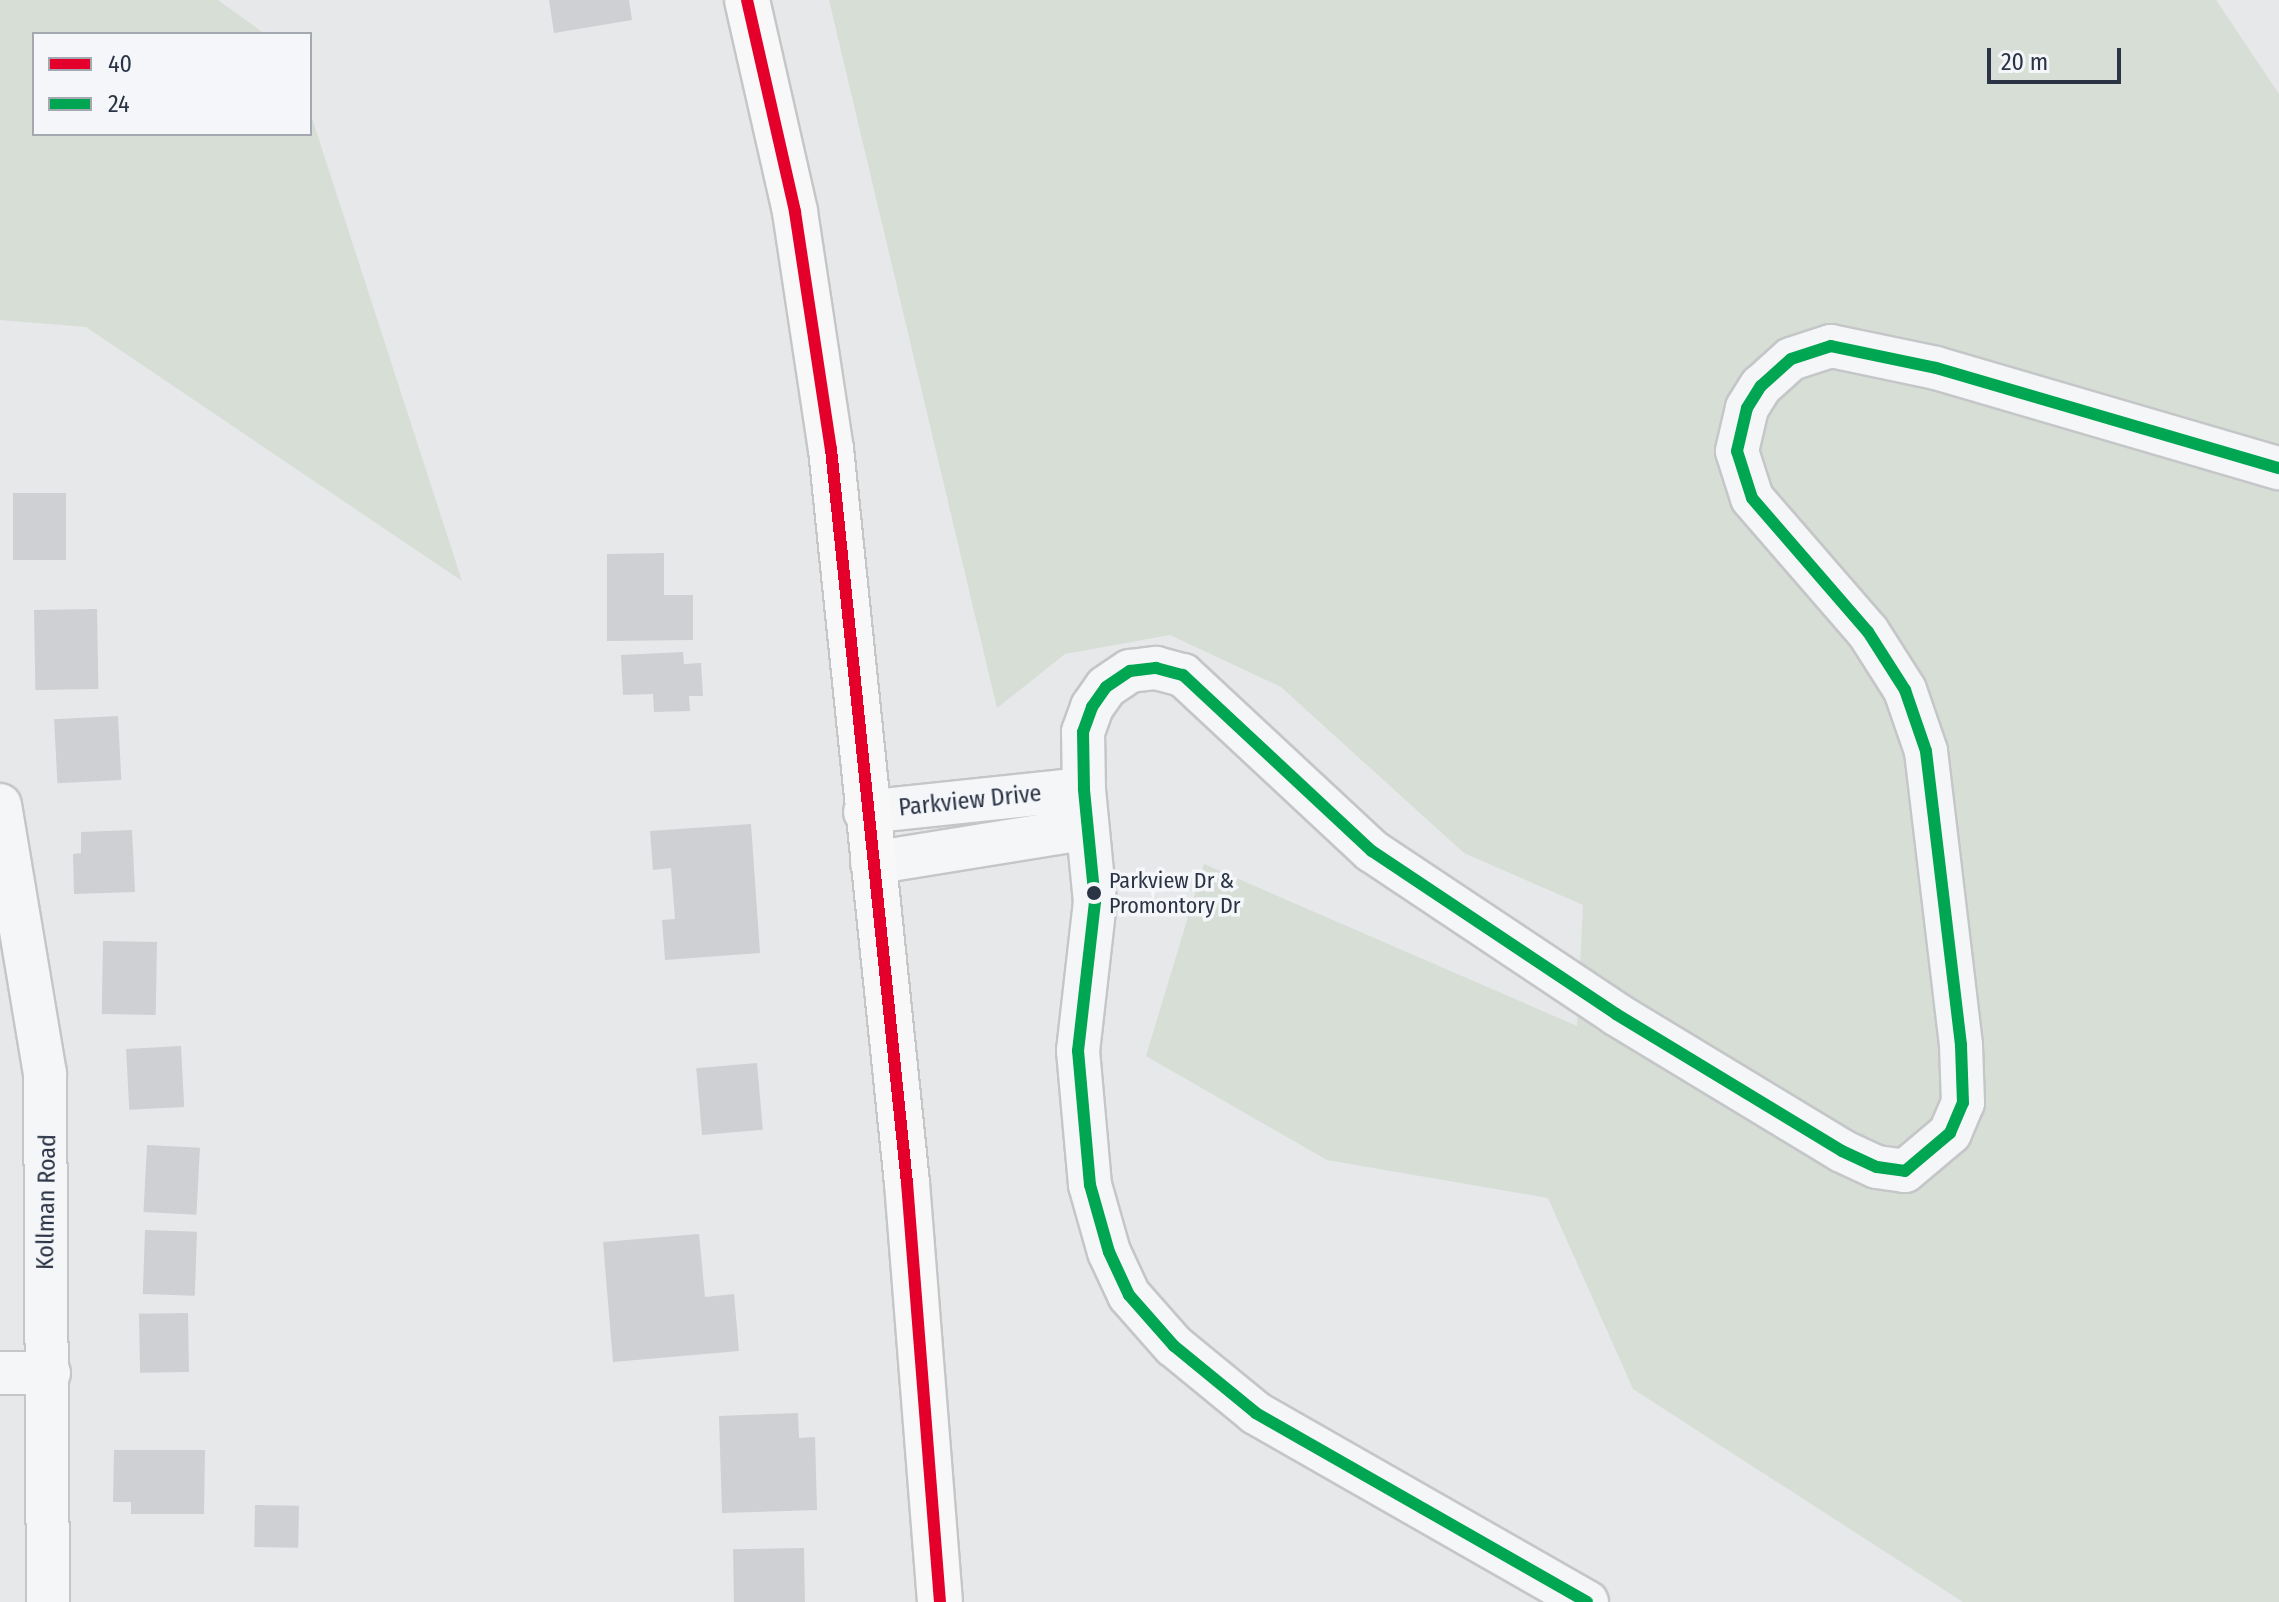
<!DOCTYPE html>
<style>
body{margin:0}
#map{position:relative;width:2279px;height:1602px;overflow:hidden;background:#e6e8ea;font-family:"Fira Sans Condensed",sans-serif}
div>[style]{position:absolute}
.green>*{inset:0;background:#d6ded6}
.building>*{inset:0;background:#ced0d3;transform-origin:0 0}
.roads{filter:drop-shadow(2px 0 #c4c6c8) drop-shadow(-2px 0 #c4c6c8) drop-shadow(0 2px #c4c6c8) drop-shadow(0 -2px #c4c6c8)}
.minor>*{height:42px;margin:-21px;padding:0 21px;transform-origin:21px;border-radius:21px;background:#f5f6f7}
.secondary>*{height:44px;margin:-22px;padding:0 22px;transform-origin:22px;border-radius:22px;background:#f8f8f8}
.bus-1>*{height:12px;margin:-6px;padding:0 6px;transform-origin:6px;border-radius:6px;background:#e4002b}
.bus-2>*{height:12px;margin:-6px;padding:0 6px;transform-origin:6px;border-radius:6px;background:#00a651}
.dots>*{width:22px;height:22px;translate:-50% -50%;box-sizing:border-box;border:4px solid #f4f6f9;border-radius:50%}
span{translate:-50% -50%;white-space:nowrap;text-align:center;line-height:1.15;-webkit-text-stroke:7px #f4f6f9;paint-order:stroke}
.bus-label{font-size:22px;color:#2b3445}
.left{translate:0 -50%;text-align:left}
.street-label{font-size:24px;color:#2b3445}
.legend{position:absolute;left:32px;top:32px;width:280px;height:104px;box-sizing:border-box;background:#f4f6f9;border:2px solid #a4a8b1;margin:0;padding:10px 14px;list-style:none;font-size:24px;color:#2b3445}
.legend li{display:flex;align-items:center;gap:16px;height:40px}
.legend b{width:40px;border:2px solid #a4a8b1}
.scale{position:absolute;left:1987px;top:48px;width:134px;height:36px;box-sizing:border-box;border:4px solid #2b3445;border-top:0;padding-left:10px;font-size:24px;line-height:28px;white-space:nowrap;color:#2b3445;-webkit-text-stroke:6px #f4f6f9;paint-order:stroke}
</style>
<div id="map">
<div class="green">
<i style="clip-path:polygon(0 0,218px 0,265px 34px,34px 34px,34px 134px,310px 134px,310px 112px,462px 581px,86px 327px,0 320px)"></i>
<i style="clip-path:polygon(829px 0,2216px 0,2279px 94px,2279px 1602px,1963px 1602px,1633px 1389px,1548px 1198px,1327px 1160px,1146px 1056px,1204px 864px,1577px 1026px,1583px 905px,1464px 853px,1281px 687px,1170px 635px,1065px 654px,997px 708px)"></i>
</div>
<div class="building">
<i style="clip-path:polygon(549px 0,629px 0,632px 20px,554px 33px)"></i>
<i style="left:66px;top:493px;width:67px;height:53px;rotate:90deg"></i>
<i style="clip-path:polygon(664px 553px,664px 595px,693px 595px,693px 640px,607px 641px,607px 554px)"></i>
<i style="left:97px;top:609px;width:80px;height:63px;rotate:89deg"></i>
<i style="clip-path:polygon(683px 652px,684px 664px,701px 663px,703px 696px,689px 696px,690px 711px,654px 712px,653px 694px,623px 695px,621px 655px)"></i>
<i style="left:118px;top:716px;width:64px;height:64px;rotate:87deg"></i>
<i style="clip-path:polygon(751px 824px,760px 953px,665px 960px,662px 920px,675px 919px,671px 868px,653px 870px,650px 831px)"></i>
<i style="clip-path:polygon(132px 830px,135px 892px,74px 894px,73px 854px,81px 853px,81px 832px)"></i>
<i style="left:103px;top:941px;width:54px;height:73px;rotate:1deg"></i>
<i style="left:181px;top:1046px;width:61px;height:55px;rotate:87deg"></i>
<i style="left:757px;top:1063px;width:67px;height:61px;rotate:85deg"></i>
<i style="left:147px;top:1145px;width:53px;height:67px;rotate:3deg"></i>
<i style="left:145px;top:1230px;width:52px;height:64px;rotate:2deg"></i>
<i style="clip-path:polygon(699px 1234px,705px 1297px,734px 1294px,739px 1351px,613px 1362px,603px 1242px)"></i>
<i style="left:188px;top:1313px;width:59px;height:49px;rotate:89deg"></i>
<i style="clip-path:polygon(798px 1413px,799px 1438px,815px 1437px,817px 1510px,722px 1513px,719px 1416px)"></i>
<i style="clip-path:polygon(114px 1450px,205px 1450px,204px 1514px,131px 1514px,131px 1502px,113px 1502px)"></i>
<i style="left:255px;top:1505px;width:44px;height:42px;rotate:1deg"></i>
<i style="left:804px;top:1548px;width:54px;height:71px;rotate:89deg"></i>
</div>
<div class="roads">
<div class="minor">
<i style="left:0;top:805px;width:272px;rotate:80.5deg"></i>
<i style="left:45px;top:1073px;width:529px;rotate:89.68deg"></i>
<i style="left:865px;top:812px;width:220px;rotate:-6deg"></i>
<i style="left:872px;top:863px;width:218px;rotate:-9.2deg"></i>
<i style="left:0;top:1373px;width:49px"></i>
<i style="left:1587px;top:1602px;width:381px;rotate:-150.3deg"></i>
<i style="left:1256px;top:1413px;width:106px;rotate:-140.7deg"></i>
<i style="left:1174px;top:1346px;width:68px;rotate:-131.4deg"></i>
<i style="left:1129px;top:1295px;width:47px;rotate:-114.9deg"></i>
<i style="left:1109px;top:1252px;width:70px;rotate:-105.8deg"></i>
<i style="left:1090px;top:1185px;width:135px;rotate:-95.1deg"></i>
<i style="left:1078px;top:1051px;width:150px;rotate:-83.5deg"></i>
<i style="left:1095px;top:902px;width:114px;rotate:-95.6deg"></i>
<i style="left:1084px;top:789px;width:57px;rotate:-91deg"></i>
<i style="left:1083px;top:732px;width:27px;rotate:-70deg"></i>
<i style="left:1092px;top:707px;width:24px;rotate:-55deg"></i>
<i style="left:1106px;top:687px;width:29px;rotate:-34deg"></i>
<i style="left:1130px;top:671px;width:26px;rotate:-7deg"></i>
<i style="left:1156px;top:668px;width:28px;rotate:15deg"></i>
<i style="left:1183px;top:675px;width:258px;rotate:43deg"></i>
<i style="left:1372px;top:851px;width:293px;rotate:33.7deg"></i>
<i style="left:1616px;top:1014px;width:264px;rotate:31.2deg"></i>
<i style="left:1842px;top:1151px;width:38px;rotate:25deg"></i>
<i style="left:1877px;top:1167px;width:28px;rotate:8deg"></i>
<i style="left:1905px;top:1171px;width:59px;rotate:-40.2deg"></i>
<i style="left:1950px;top:1133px;width:33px;rotate:-67deg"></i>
<i style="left:1963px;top:1103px;width:58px;rotate:-92deg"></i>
<i style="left:1961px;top:1045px;width:296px;rotate:-96.8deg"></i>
<i style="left:1926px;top:751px;width:65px;rotate:-109deg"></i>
<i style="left:1905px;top:690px;width:69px;rotate:-122.5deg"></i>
<i style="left:1868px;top:632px;width:177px;rotate:-130.9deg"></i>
<i style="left:1752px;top:498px;width:49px;rotate:-107.7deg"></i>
<i style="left:1737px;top:451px;width:44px;rotate:-76.9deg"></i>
<i style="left:1747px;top:408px;width:26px;rotate:-58deg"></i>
<i style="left:1761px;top:386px;width:40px;rotate:-42deg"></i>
<i style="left:1791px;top:359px;width:42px;rotate:-18deg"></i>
<i style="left:1831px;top:346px;width:107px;rotate:11.8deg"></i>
<i style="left:1936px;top:368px;width:357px;rotate:16.3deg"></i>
</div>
<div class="secondary">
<i style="left:747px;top:0;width:217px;rotate:77.2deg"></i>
<i style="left:795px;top:212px;width:240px;rotate:81.4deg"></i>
<i style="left:831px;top:449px;width:738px;rotate:84.09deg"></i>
<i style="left:907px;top:1183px;width:420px;rotate:85.5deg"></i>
</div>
</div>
<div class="bus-1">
<i style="left:747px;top:0;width:217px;rotate:77.2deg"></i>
<i style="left:795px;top:212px;width:240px;rotate:81.4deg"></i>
<i style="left:831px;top:449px;width:738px;rotate:84.09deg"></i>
<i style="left:907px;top:1183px;width:420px;rotate:85.5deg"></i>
</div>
<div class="bus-2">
<i style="left:1587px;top:1602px;width:381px;rotate:-150.3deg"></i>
<i style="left:1256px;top:1413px;width:106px;rotate:-140.7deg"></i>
<i style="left:1174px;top:1346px;width:68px;rotate:-131.4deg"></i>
<i style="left:1129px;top:1295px;width:47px;rotate:-114.9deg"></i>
<i style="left:1109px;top:1252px;width:70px;rotate:-105.8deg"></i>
<i style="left:1090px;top:1185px;width:135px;rotate:-95.1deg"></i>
<i style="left:1078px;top:1051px;width:150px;rotate:-83.5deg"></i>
<i style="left:1095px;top:902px;width:114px;rotate:-95.6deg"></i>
<i style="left:1084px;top:789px;width:57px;rotate:-91deg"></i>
<i style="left:1083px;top:732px;width:27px;rotate:-70deg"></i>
<i style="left:1092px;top:707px;width:24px;rotate:-55deg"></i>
<i style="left:1106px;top:687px;width:29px;rotate:-34deg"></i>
<i style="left:1130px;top:671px;width:26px;rotate:-7deg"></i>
<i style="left:1156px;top:668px;width:28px;rotate:15deg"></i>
<i style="left:1183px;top:675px;width:258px;rotate:43deg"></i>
<i style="left:1372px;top:851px;width:293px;rotate:33.7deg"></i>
<i style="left:1616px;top:1014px;width:264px;rotate:31.2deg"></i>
<i style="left:1842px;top:1151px;width:38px;rotate:25deg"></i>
<i style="left:1877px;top:1167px;width:28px;rotate:8deg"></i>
<i style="left:1905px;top:1171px;width:59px;rotate:-40.2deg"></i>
<i style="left:1950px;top:1133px;width:33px;rotate:-67deg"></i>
<i style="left:1963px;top:1103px;width:58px;rotate:-92deg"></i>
<i style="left:1961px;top:1045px;width:296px;rotate:-96.8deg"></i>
<i style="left:1926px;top:751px;width:65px;rotate:-109deg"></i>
<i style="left:1905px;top:690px;width:69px;rotate:-122.5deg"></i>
<i style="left:1868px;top:632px;width:177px;rotate:-130.9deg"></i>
<i style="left:1752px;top:498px;width:49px;rotate:-107.7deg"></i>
<i style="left:1737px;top:451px;width:44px;rotate:-76.9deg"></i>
<i style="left:1747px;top:408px;width:26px;rotate:-58deg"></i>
<i style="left:1761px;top:386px;width:40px;rotate:-42deg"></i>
<i style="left:1791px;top:359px;width:42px;rotate:-18deg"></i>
<i style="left:1831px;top:346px;width:107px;rotate:11.8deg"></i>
<i style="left:1936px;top:368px;width:357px;rotate:16.3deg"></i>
</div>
<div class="dots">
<i style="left:1094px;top:893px;background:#2b3445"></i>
</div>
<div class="bus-label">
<span class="left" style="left:1109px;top:893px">Parkview Dr &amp;<br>Promontory Dr</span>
</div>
<div class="street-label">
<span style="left:970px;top:801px;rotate:-6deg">Parkview Drive</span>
<span style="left:47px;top:1202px;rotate:-89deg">Kollman Road</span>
</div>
<ul class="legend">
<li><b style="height:10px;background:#e4002b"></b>40</li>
<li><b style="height:10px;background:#00a651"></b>24</li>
</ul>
<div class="scale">20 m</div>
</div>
